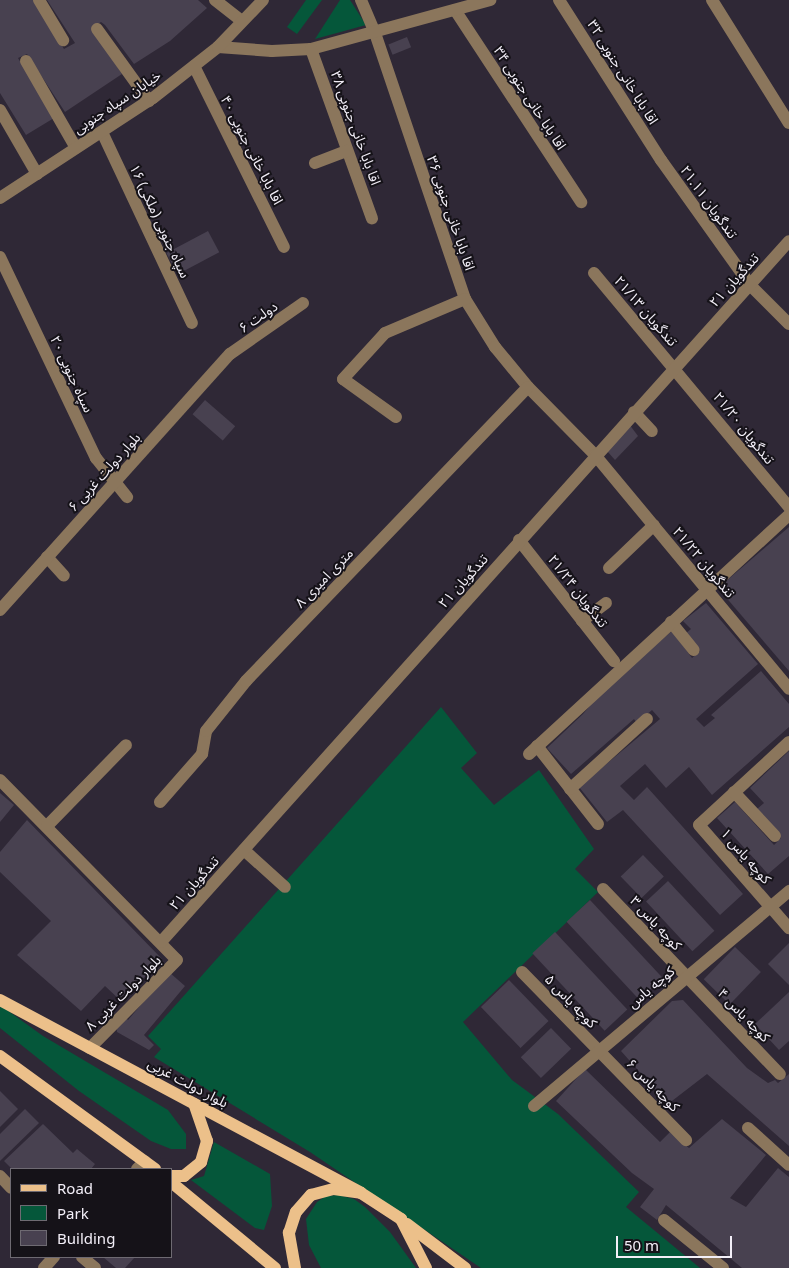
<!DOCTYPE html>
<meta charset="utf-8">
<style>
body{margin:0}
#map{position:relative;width:789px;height:1268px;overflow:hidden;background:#2f2836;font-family:"Noto Sans","Noto Sans Arabic",sans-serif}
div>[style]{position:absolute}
.green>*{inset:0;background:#05573a}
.building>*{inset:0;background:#484150;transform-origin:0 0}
.minor>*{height:12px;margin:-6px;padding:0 6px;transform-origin:6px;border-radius:6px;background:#8b765c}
.major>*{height:12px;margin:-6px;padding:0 6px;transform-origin:6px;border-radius:6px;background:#ecc08a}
span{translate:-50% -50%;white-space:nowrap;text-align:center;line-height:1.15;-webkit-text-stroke:4px #151218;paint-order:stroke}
.street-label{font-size:14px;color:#f3eff8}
.legend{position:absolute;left:10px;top:1168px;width:162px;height:90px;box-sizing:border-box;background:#151218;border:1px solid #6e6a72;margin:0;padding:6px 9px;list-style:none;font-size:15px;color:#f3eff8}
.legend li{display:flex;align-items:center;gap:10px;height:25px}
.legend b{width:25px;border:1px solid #6e6a72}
.scale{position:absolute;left:616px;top:1236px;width:116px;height:22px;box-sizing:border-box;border:2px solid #f3eff8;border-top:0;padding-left:6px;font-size:15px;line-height:18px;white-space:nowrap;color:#f3eff8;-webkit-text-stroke:4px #151218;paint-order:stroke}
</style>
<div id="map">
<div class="green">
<i style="clip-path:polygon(306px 0,322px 0,297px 34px,287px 27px)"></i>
<i style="clip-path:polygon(340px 0,350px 0,366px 25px,315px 39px)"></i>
<i style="clip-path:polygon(441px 707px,477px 753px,461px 768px,494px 805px,539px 770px,594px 849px,575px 869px,598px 892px,463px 1022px,512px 1080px,558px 1114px,639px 1192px,626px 1207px,700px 1268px,481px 1268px,310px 1152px,154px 1057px,161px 1049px,148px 1036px)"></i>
<i style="clip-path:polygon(0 1005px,43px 1036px,168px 1110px,186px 1134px,186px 1149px,171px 1149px,151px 1141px,79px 1091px,0 1028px)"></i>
<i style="clip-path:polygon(214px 1142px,270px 1174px,272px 1206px,264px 1230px,255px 1228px,191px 1180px,204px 1176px)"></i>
<i style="clip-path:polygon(338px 1195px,354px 1199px,365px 1207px,390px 1232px,416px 1268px,321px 1268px,309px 1245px,306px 1219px,317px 1202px,326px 1196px)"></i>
</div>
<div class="building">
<i style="clip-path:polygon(0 0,33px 0,64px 49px,75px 43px,47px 0,198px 0,207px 8px,170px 41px,134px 64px,105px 25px,101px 22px,92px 28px,122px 74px,65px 112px,27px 54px,18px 58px,54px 118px,26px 135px,0 93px)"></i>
<i style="left:407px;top:37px;width:11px;height:20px;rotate:68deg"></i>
<i style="left:208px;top:231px;width:24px;height:47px;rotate:62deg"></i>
<i style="left:205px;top:400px;width:40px;height:19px;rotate:41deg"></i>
<i style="clip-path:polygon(629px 424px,638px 436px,615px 460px,607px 451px)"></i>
<i style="clip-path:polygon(789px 527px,789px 671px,718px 588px)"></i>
<i style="clip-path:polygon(706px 603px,758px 664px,696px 719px,704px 727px,715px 718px,711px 715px,761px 671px,789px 704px,789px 727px,712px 795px,689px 767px,666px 788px,645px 764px,620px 786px,634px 800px,647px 787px,743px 894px,720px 915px,623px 810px,607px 822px,579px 787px,660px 719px,652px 710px,637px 723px,634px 719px,571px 774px,547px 748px,583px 714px,606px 687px,672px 631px,692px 658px,700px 651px,685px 634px,691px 629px,683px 621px)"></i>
<i style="clip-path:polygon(789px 751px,789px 856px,768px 874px,717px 818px,735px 802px,774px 845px,781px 838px,757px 809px,764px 803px,750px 788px)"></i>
<i style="clip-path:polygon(0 793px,14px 805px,0 822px)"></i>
<i style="clip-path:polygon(27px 820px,162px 959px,121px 1001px,105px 986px,81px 1011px,17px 955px,51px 921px,0 872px,0 852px)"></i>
<i style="left:643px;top:855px;width:30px;height:31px;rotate:46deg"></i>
<i style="left:668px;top:881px;width:68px;height:30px;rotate:47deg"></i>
<i style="left:590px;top:900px;width:107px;height:32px;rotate:47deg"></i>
<i style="left:555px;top:932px;width:106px;height:31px;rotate:47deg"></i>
<i style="clip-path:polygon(789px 943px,789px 985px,768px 964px)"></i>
<i style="left:735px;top:947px;width:36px;height:45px;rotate:44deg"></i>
<i style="clip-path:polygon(169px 972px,185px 986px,144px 1035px,154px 1045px,149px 1050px,117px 1032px,116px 1024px,124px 1016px,128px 1020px)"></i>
<i style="left:509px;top:980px;width:57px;height:39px;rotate:46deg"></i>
<i style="clip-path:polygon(789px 992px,789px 1041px,779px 1050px,755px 1024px)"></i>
<i style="clip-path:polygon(683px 1000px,747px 1068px,768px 1083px,775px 1080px,778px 1083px,789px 1074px,789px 1146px,707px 1074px,668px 1104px,621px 1051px,672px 1001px)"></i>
<i style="left:551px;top:1028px;width:29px;height:42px;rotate:46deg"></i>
<i style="clip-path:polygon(585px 1069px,660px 1142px,670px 1132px,689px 1148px,722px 1119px,766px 1155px,730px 1198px,746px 1207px,778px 1168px,789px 1177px,789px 1268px,742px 1268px,666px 1205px,657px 1220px,640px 1207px,654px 1189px,632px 1173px,556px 1101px)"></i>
<i style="clip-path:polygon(0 1091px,18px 1109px,0 1127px)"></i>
<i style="clip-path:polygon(25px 1109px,39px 1123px,0 1161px,0 1134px)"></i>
<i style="clip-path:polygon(43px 1124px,73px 1153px,77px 1149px,95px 1164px,91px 1169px,12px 1169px,4px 1161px)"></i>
<i style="clip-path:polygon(103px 1257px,135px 1257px,125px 1268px,116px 1268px)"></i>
</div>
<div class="minor">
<i style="left:39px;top:0;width:47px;rotate:59deg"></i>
<i style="left:215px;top:0;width:34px;rotate:38deg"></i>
<i style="left:361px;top:0;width:36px;rotate:67deg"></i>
<i style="left:375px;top:33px;width:281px;rotate:71.3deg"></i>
<i style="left:465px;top:299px;width:57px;rotate:58deg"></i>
<i style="left:495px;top:347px;width:52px;rotate:50.5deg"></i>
<i style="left:528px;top:387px;width:95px;rotate:45.4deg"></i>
<i style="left:595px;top:455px;width:304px;rotate:50.3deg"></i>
<i style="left:559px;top:0;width:190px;rotate:57.5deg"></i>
<i style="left:661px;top:160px;width:153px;rotate:54.5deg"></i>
<i style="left:750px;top:285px;width:55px;rotate:45deg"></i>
<i style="left:712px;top:0;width:145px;rotate:58deg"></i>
<i style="left:455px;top:10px;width:230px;rotate:56.7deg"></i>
<i style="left:97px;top:29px;width:89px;rotate:54.2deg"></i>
<i style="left:218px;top:47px;width:54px;rotate:4.2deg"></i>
<i style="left:272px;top:51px;width:39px;rotate:-3deg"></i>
<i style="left:311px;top:49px;width:186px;rotate:-15.3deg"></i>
<i style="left:311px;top:49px;width:180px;rotate:70.2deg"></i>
<i style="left:26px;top:61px;width:100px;rotate:60.1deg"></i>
<i style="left:194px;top:66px;width:202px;rotate:63.6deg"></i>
<i style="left:0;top:110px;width:74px;rotate:60deg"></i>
<i style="left:102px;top:132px;width:211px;rotate:64.8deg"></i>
<i style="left:315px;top:163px;width:34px;rotate:-21deg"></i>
<i style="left:0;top:198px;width:183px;rotate:-33.2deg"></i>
<i style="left:153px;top:98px;width:83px;rotate:-38.1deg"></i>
<i style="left:218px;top:47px;width:65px;rotate:-46.2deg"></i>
<i style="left:0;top:257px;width:223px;rotate:64.5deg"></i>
<i style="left:96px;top:458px;width:50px;rotate:51.5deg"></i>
<i style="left:594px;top:273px;width:305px;rotate:50.2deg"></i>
<i style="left:634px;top:412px;width:26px;rotate:47deg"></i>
<i style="left:396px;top:417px;width:65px;rotate:-144.4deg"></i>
<i style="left:343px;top:379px;width:62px;rotate:-47.6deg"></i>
<i style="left:385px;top:333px;width:87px;rotate:-23deg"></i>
<i style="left:519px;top:540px;width:154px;rotate:51.9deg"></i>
<i style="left:47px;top:557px;width:25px;rotate:48deg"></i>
<i style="left:609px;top:568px;width:62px;rotate:-43.7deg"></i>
<i style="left:0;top:610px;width:344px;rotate:-48.1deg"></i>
<i style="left:230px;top:354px;width:89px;rotate:-34.9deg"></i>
<i style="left:582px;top:621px;width:30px;rotate:-37deg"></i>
<i style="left:671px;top:622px;width:36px;rotate:51deg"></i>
<i style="left:789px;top:742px;width:122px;rotate:137.3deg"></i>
<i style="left:699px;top:825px;width:137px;rotate:48.9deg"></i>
<i style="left:537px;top:746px;width:99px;rotate:52deg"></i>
<i style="left:529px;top:754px;width:353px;rotate:-42.6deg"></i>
<i style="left:0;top:780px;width:252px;rotate:45.5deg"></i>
<i style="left:177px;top:960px;width:124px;rotate:134.7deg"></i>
<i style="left:570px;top:789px;width:104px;rotate:-42.3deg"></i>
<i style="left:734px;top:792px;width:60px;rotate:47deg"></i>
<i style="left:160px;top:802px;width:64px;rotate:-48.8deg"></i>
<i style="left:202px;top:754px;width:23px;rotate:-80deg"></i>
<i style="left:206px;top:731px;width:64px;rotate:-51.3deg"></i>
<i style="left:246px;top:681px;width:407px;rotate:-46.2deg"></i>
<i style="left:47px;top:826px;width:113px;rotate:-45.7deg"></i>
<i style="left:244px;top:850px;width:55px;rotate:42.1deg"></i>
<i style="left:603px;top:889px;width:256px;rotate:46.3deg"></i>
<i style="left:161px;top:942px;width:941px;rotate:-48.14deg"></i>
<i style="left:522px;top:972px;width:235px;rotate:45.7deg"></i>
<i style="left:534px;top:1106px;width:334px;rotate:-40.1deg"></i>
<i style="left:748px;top:1128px;width:55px;rotate:42.1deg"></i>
<i style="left:137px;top:1169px;width:11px;rotate:-45deg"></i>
<i style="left:0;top:1176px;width:16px;rotate:47deg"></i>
<i style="left:664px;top:1220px;width:76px;rotate:39.1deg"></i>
<i style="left:82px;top:1257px;width:17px;rotate:40deg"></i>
<i style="left:44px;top:1268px;width:15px;rotate:-48deg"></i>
</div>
<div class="major">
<i style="left:0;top:1000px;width:409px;rotate:28.1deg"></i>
<i style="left:0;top:1056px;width:192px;rotate:36.1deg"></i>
<i style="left:171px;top:1176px;width:13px"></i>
<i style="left:184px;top:1176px;width:22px;rotate:-39deg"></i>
<i style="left:201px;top:1162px;width:22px;rotate:-74deg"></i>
<i style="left:207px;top:1141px;width:39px;rotate:-109deg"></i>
<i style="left:171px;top:1182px;width:135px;rotate:39.6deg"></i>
<i style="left:407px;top:1224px;width:73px;rotate:37.2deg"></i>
<i style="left:295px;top:1268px;width:36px;rotate:-100deg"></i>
<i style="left:289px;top:1233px;width:22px;rotate:-72deg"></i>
<i style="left:296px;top:1212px;width:23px;rotate:-49deg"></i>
<i style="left:311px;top:1195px;width:24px;rotate:-15deg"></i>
<i style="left:334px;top:1189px;width:27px;rotate:8deg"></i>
<i style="left:361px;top:1193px;width:48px;rotate:33deg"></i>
<i style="left:401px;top:1219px;width:55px;rotate:63deg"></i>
</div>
<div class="street-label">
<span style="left:623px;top:72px;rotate:58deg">۳۲ اقا بابا خانی جنوبی</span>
<span style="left:530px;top:98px;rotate:57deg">۳۴ اقا بابا خانی جنوبی</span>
<span style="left:117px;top:102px;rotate:-34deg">خیابان سپاه جنوبی</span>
<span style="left:356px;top:128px;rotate:70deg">۳۸ اقا بابا خانی جنوبی</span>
<span style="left:252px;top:150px;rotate:63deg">۴۰ اقا بابا خانی جنوبی</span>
<span style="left:709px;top:202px;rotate:54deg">۲۱.۱۱ تندگویان</span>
<span style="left:451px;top:213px;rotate:71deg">۳۶ اقا بابا خانی جنوبی</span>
<span style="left:160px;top:221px;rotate:65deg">۱۶ سپاه جنوبی (ملکی)</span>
<span style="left:734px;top:280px;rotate:-48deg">۲۱ تندگویان</span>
<span style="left:646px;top:311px;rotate:49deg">۲۱/۱۳ تندگویان</span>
<span style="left:258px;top:317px;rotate:-35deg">۶ دولت</span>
<span style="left:72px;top:374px;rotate:65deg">۲۰ سپاه جنوبی</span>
<span style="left:744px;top:428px;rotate:51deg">۲۱/۲۰ تندگویان</span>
<span style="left:104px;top:472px;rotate:-48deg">بلوار دولت غربی ۶</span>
<span style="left:704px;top:562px;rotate:50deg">۲۱/۲۲ تندگویان</span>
<span style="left:324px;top:578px;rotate:-46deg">۸ متری امیری</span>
<span style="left:463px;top:581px;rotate:-48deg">۲۱ تندگویان</span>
<span style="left:578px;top:591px;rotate:52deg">۲۱/۲۴ تندگویان</span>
<span style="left:746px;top:856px;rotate:49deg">کوچه یاس ۱</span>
<span style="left:194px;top:883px;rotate:-48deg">۲۱ تندگویان</span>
<span style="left:656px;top:923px;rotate:47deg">کوچه یاس ۳</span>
<span style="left:651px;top:987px;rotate:-40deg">کوچه یاس</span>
<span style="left:123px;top:993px;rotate:-45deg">بلوار دولت غربی ۸</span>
<span style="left:571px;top:1001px;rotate:46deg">کوچه یاس ۵</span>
<span style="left:744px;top:1015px;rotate:46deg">کوچه یاس ۴</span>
<span style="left:188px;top:1083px;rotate:28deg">بلوار دولت غربی</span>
<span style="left:653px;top:1085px;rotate:45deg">کوچه یاس ۶</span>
</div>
<ul class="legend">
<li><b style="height:6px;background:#ecc08a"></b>Road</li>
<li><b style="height:14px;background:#05573a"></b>Park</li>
<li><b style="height:14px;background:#484150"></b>Building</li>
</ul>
<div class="scale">50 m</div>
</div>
